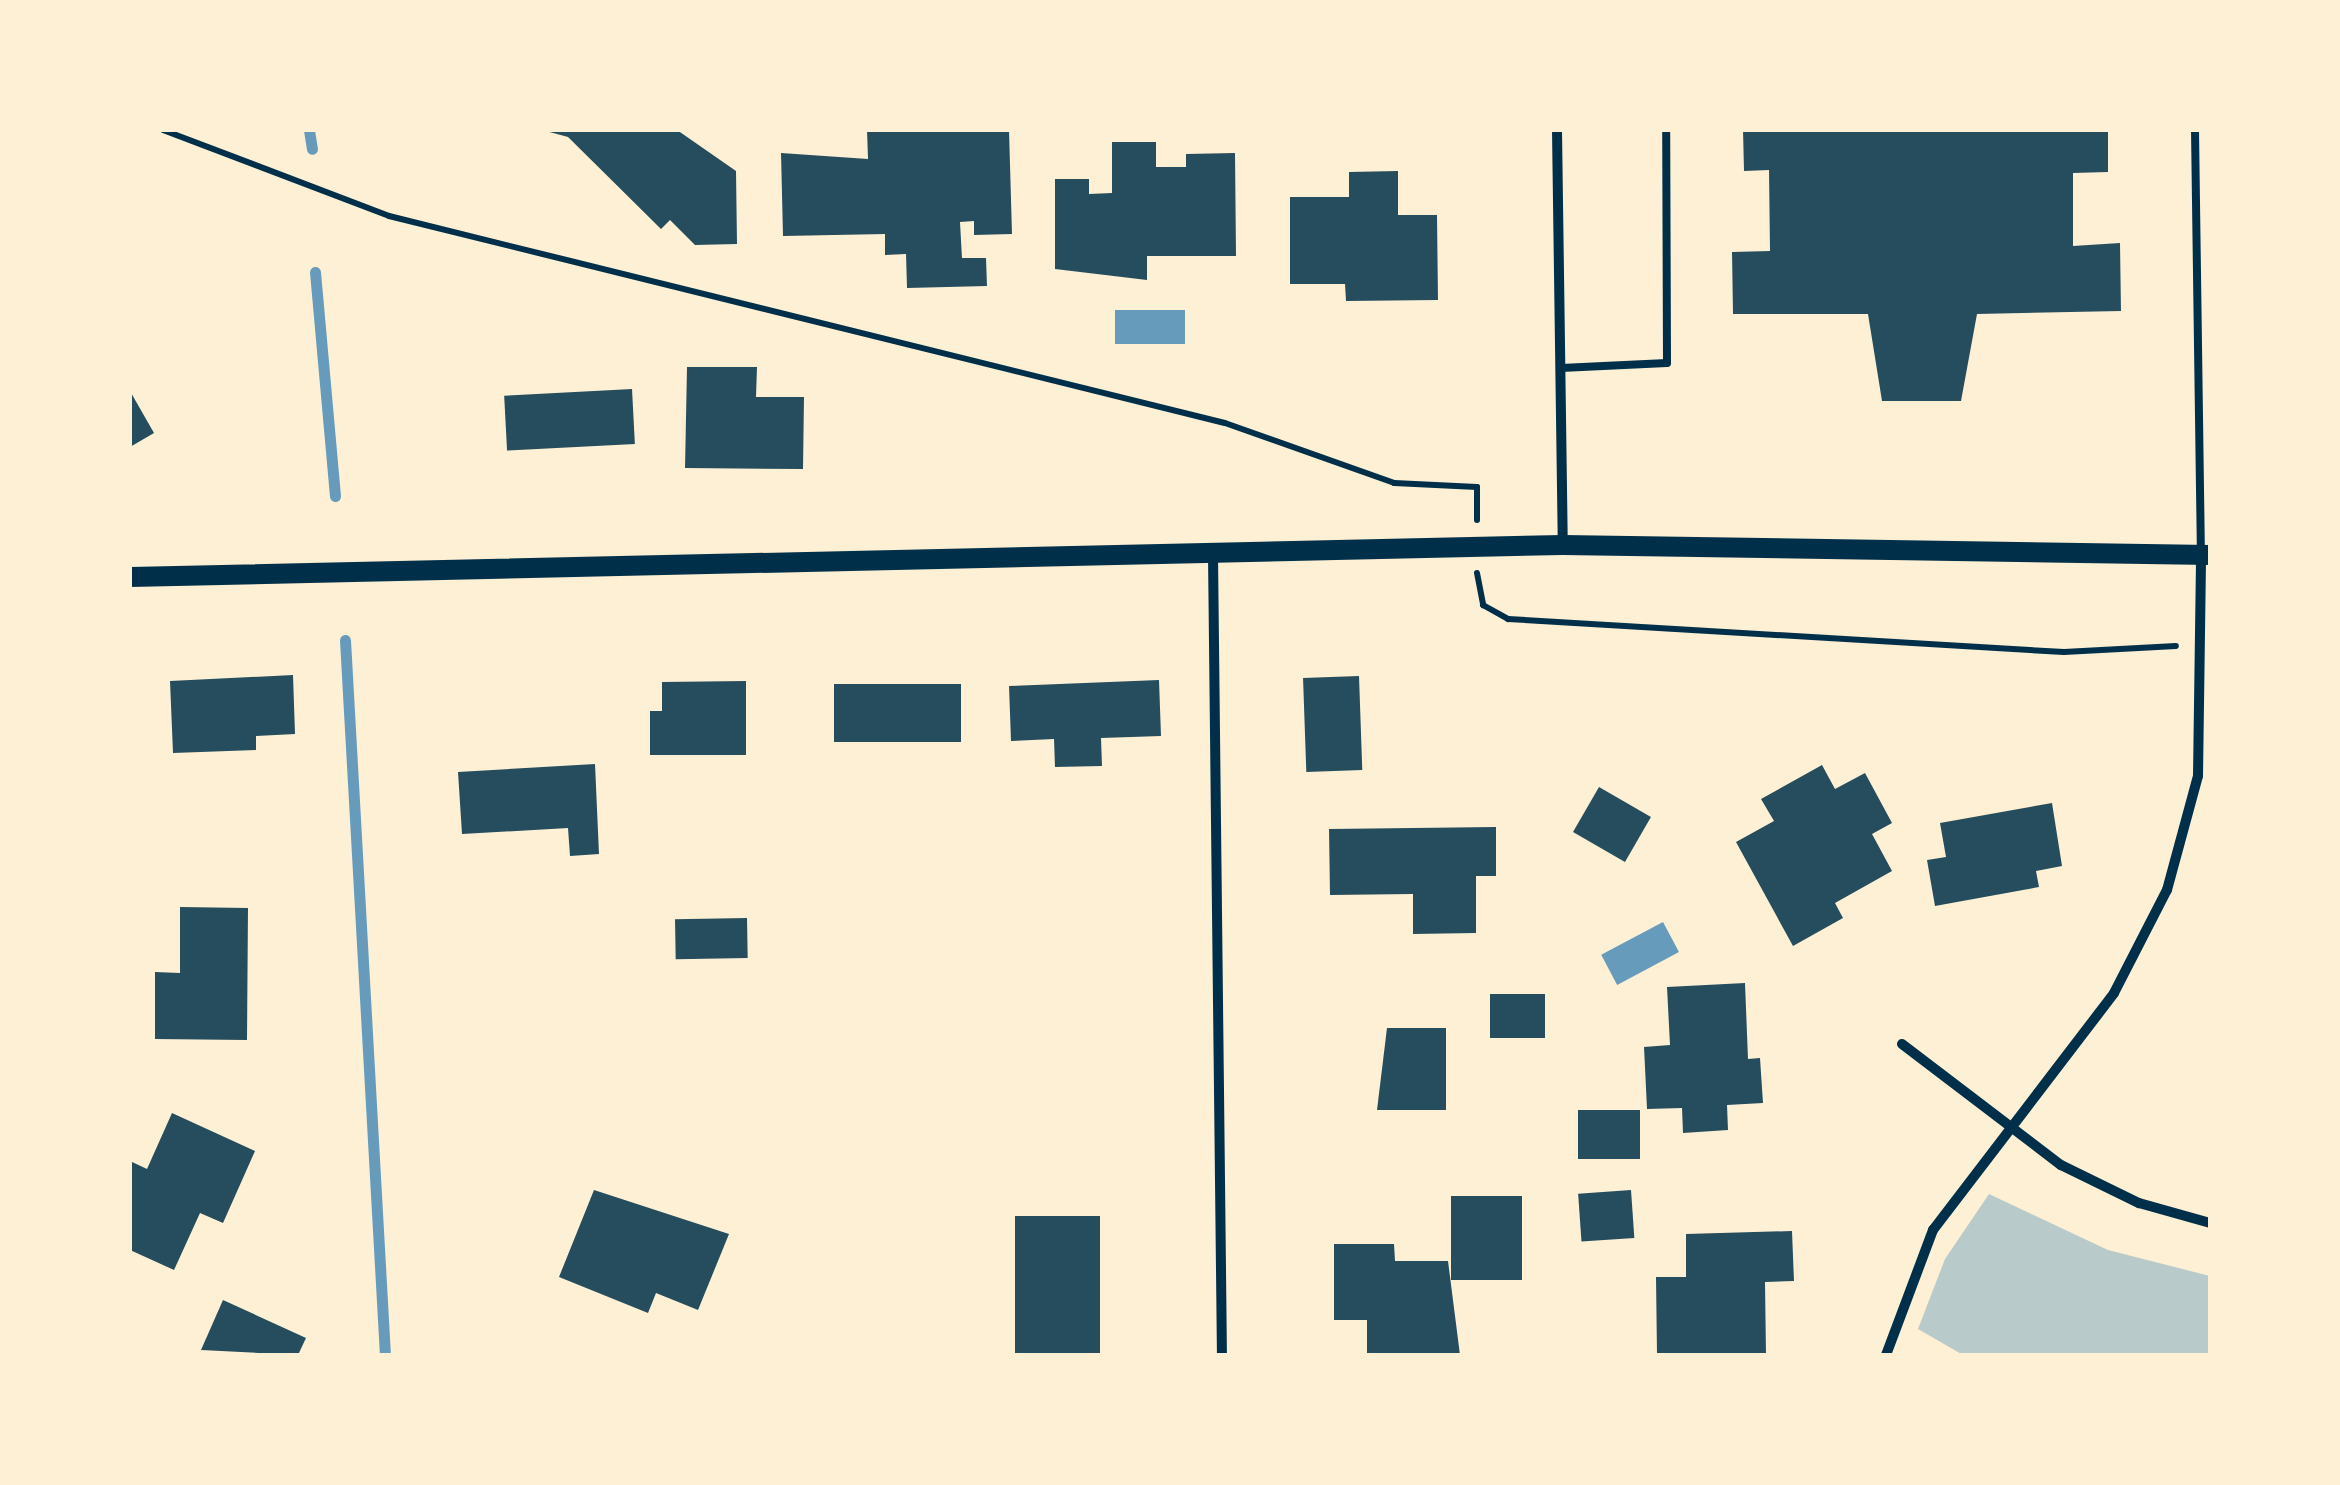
<!DOCTYPE html>
<style>
body{margin:0}
#map{position:relative;width:2340px;height:1485px;overflow:hidden;background:#fdf0d5;font-family:Montserrat,sans-serif}
div>[style]{position:absolute}
.green>*{inset:0;background:#b9caca}
.water>*{inset:0;background:#669bbc;transform-origin:0 0}
.stream>*{height:11px;margin:-5.5px;padding:0 5.5px;transform-origin:5.5px;border-radius:5.5px;background:#669bbc}
.building>*{inset:0;background:#264d5e;transform-origin:0 0}
.path>*{height:6px;margin:-3px;padding:0 3px;transform-origin:3px;border-radius:3px;background:#003049}
.service>*{height:8px;margin:-4px;padding:0 4px;transform-origin:4px;border-radius:4px;background:#003049}
.minor>*{height:10px;margin:-5px;padding:0 5px;transform-origin:5px;border-radius:5px;background:#003049}
.secondary>*{height:20px;margin:-10px;padding:0 10px;transform-origin:10px;border-radius:10px;background:#003049}
span{translate:-50% -50%;white-space:nowrap;text-align:center;line-height:1.15;-webkit-text-stroke:10px #fdf0d5;paint-order:stroke}
.frame{position:absolute;inset:0;border:132px solid #fdf0d5;pointer-events:none}
</style>
<div id="map">
<div class="green">
<i style="clip-path:polygon(1989px 1194px,2108px 1250px,2210px 1276px,2210px 1355px,1963px 1355px,1918px 1329px,1945px 1259px)"></i>
</div>
<div class="water">
<i style="left:1185px;top:310px;width:34px;height:70px;rotate:90deg"></i>
<i style="left:1663px;top:922px;width:34px;height:70px;rotate:62deg"></i>
</div>
<div class="stream">
<i style="left:309px;top:130px;width:19px;rotate:81deg"></i>
<i style="left:315px;top:272px;width:225px;rotate:84.9deg"></i>
<i style="left:345px;top:640px;width:716px;rotate:86.8deg"></i>
</div>
<div class="building">
<i style="clip-path:polygon(542px 130px,677px 130px,736px 171px,737px 244px,695px 245px,670px 220px,661px 229px,568px 137px)"></i>
<i style="clip-path:polygon(867px 130px,1009px 130px,1012px 234px,974px 235px,974px 221px,960px 222px,962px 258px,986px 258px,987px 286px,907px 288px,906px 254px,885px 255px,885px 234px,783px 236px,781px 153px,868px 159px)"></i>
<i style="clip-path:polygon(1743px 130px,2108px 130px,2108px 172px,2073px 173px,2073px 246px,2120px 243px,2121px 311px,1977px 314px,1961px 401px,1882px 401px,1868px 314px,1733px 314px,1732px 252px,1770px 251px,1769px 170px,1744px 171px)"></i>
<i style="clip-path:polygon(1112px 142px,1156px 142px,1156px 167px,1186px 167px,1186px 154px,1235px 153px,1236px 256px,1147px 256px,1147px 280px,1055px 269px,1055px 179px,1089px 179px,1089px 194px,1112px 193px)"></i>
<i style="clip-path:polygon(1398px 171px,1398px 215px,1437px 215px,1438px 300px,1346px 301px,1345px 284px,1290px 284px,1290px 197px,1349px 197px,1349px 172px)"></i>
<i style="clip-path:polygon(687px 367px,757px 367px,756px 397px,804px 397px,803px 469px,685px 468px)"></i>
<i style="left:632px;top:389px;width:55px;height:128px;rotate:87deg"></i>
<i style="clip-path:polygon(130px 391px,154px 433px,130px 447px)"></i>
<i style="clip-path:polygon(293px 675px,295px 734px,256px 736px,256px 750px,173px 753px,170px 681px)"></i>
<i style="left:1359px;top:676px;width:94px;height:56px;rotate:88deg"></i>
<i style="clip-path:polygon(1159px 680px,1161px 736px,1101px 738px,1102px 766px,1055px 767px,1054px 739px,1011px 741px,1009px 686px)"></i>
<i style="clip-path:polygon(746px 681px,746px 755px,650px 755px,650px 711px,662px 711px,662px 682px)"></i>
<i style="left:961px;top:684px;width:58px;height:127px;rotate:90deg"></i>
<i style="clip-path:polygon(595px 764px,599px 854px,570px 856px,568px 828px,462px 834px,458px 772px)"></i>
<i style="clip-path:polygon(1822px 765px,1835px 789px,1865px 773px,1892px 823px,1872px 834px,1892px 871px,1835px 903px,1843px 918px,1793px 946px,1736px 842px,1774px 821px,1761px 799px)"></i>
<i style="left:1599px;top:787px;width:60px;height:52px;rotate:30deg"></i>
<i style="clip-path:polygon(2052px 803px,2062px 866px,2036px 871px,2039px 887px,1935px 906px,1927px 860px,1946px 857px,1940px 823px)"></i>
<i style="clip-path:polygon(1496px 827px,1496px 876px,1476px 876px,1476px 933px,1413px 934px,1413px 894px,1330px 895px,1329px 829px)"></i>
<i style="clip-path:polygon(180px 907px,248px 908px,247px 1040px,155px 1039px,155px 972px,180px 973px)"></i>
<i style="left:747px;top:918px;width:40px;height:72px;rotate:89deg"></i>
<i style="clip-path:polygon(1745px 983px,1748px 1059px,1760px 1058px,1763px 1103px,1727px 1105px,1728px 1130px,1683px 1133px,1682px 1108px,1647px 1109px,1644px 1047px,1670px 1045px,1667px 987px)"></i>
<i style="left:1490px;top:994px;width:55px;height:44px"></i>
<i style="clip-path:polygon(1387px 1028px,1446px 1028px,1446px 1110px,1377px 1110px)"></i>
<i style="left:1640px;top:1110px;width:49px;height:62px;rotate:90deg"></i>
<i style="clip-path:polygon(172px 1113px,255px 1151px,223px 1223px,200px 1213px,174px 1270px,130px 1250px,130px 1161px,147px 1169px)"></i>
<i style="clip-path:polygon(594px 1190px,729px 1234px,698px 1310px,656px 1293px,648px 1313px,559px 1277px)"></i>
<i style="left:1631px;top:1190px;width:48px;height:53px;rotate:86deg"></i>
<i style="left:1451px;top:1196px;width:71px;height:84px"></i>
<i style="left:1100px;top:1216px;width:139px;height:85px;rotate:90deg"></i>
<i style="clip-path:polygon(1792px 1231px,1794px 1281px,1765px 1282px,1766px 1355px,1657px 1355px,1656px 1277px,1686px 1277px,1686px 1234px)"></i>
<i style="clip-path:polygon(1334px 1244px,1394px 1244px,1395px 1261px,1448px 1261px,1460px 1355px,1367px 1355px,1367px 1320px,1334px 1320px)"></i>
<i style="clip-path:polygon(223px 1300px,306px 1338px,298px 1355px,201px 1350px)"></i>
</div>
<div class="path">
<i style="left:163px;top:130px;width:242px;rotate:20.8deg"></i>
<i style="left:389px;top:216px;width:861px;rotate:13.91deg"></i>
<i style="left:1225px;top:423px;width:179px;rotate:19.5deg"></i>
<i style="left:1394px;top:483px;width:83px;rotate:2.8deg"></i>
<i style="left:1477px;top:487px;width:33px;rotate:90deg"></i>
<i style="left:1477px;top:573px;width:33px;rotate:79deg"></i>
<i style="left:1483px;top:605px;width:29px;rotate:29deg"></i>
<i style="left:1508px;top:619px;width:557px;rotate:3.4deg"></i>
<i style="left:2064px;top:652px;width:112px;rotate:-3.1deg"></i>
</div>
<div class="service">
<i style="left:2195px;top:130px;width:420px;rotate:89.2deg"></i>
<i style="left:1561px;top:368px;width:106px;rotate:-2.7deg"></i>
<i style="left:1667px;top:363px;width:233px;rotate:-90.2deg"></i>
</div>
<div class="minor">
<i style="left:1557px;top:130px;width:415px;rotate:89.2deg"></i>
<i style="left:1213px;top:554px;width:801px;rotate:89.36deg"></i>
<i style="left:1902px;top:1044px;width:200px;rotate:37.3deg"></i>
<i style="left:2061px;top:1165px;width:87px;rotate:26deg"></i>
<i style="left:2139px;top:1203px;width:74px;rotate:15.7deg"></i>
<i style="left:1886px;top:1355px;width:134px;rotate:-69.4deg"></i>
<i style="left:1933px;top:1230px;width:298px;rotate:-52.6deg"></i>
<i style="left:2114px;top:993px;width:116px;rotate:-62.8deg"></i>
<i style="left:2167px;top:890px;width:118px;rotate:-74.8deg"></i>
<i style="left:2198px;top:776px;width:221px;rotate:-89.2deg"></i>
</div>
<div class="secondary">
<i style="left:130px;top:577px;width:1433px;rotate:-1.28deg"></i>
<i style="left:1563px;top:545px;width:647px;rotate:0.89deg"></i>
</div>
<div class="frame"></div>
</div>
